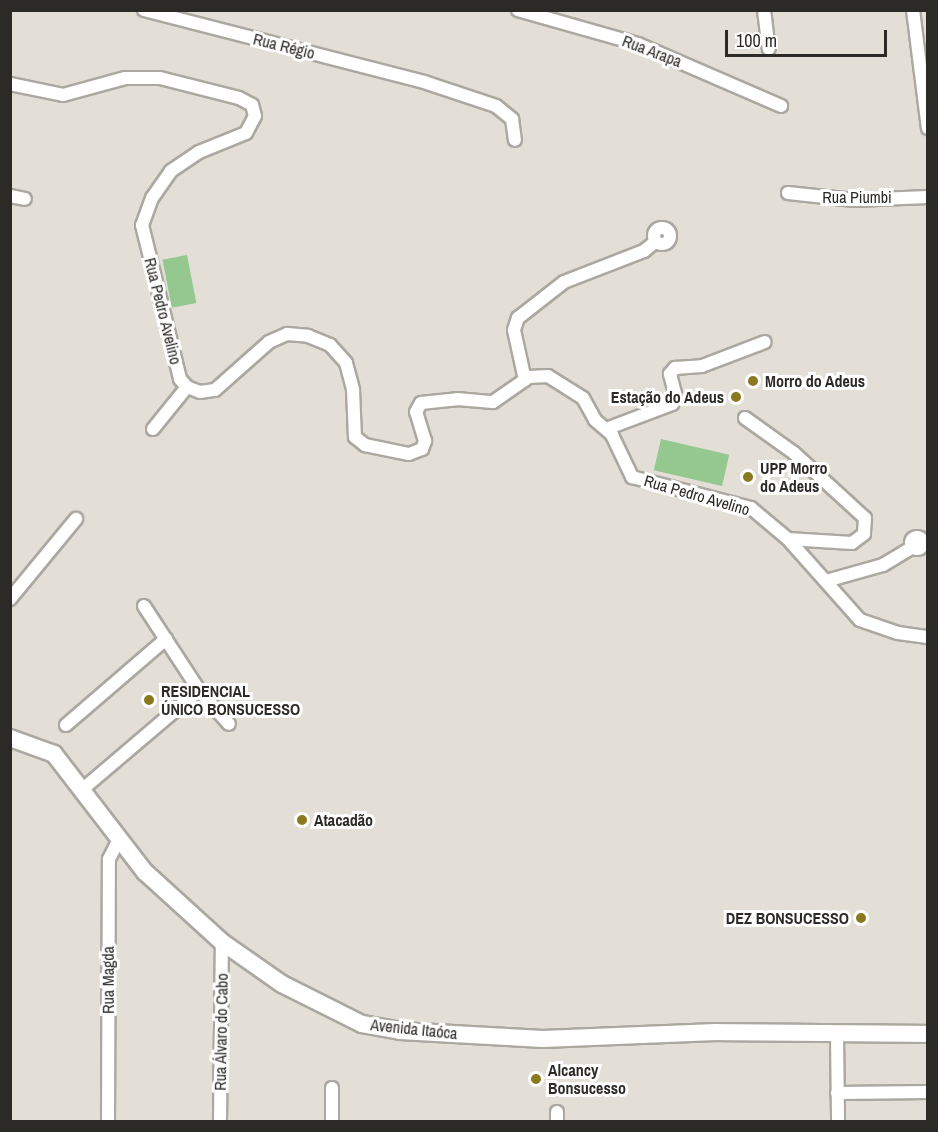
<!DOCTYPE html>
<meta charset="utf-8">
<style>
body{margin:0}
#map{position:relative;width:938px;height:1132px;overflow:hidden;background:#e3dfd7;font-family:"Archivo Narrow",sans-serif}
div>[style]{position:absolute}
.green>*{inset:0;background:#94c88f;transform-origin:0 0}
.roads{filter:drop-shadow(2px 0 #aca8a1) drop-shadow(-2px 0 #aca8a1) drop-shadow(0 2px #aca8a1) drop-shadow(0 -2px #aca8a1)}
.street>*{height:12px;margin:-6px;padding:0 6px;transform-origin:6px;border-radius:6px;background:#fff}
.street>.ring{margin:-6px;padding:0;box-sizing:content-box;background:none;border:12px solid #fff;border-radius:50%}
.secondary>*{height:16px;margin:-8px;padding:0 8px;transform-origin:8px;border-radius:8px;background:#fff}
.dots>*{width:16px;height:16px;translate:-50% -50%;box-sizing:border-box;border:3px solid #fff;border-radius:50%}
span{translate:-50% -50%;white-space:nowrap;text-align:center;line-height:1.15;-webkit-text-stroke:6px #fff;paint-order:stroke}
.street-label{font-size:16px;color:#2c2a27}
.poi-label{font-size:16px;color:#2c2a27;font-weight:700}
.left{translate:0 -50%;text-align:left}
.right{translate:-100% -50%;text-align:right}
.frame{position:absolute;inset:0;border:12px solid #2c2a27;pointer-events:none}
.scale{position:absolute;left:725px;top:30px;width:162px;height:27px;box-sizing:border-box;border:3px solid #2c2a27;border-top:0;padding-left:8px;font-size:18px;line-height:21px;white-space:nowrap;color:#2c2a27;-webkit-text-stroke:4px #fff;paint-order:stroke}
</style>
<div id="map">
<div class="green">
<i style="left:187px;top:255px;width:49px;height:25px;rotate:79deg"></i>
<i style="left:661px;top:439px;width:70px;height:32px;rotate:13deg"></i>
</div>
<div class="roads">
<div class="street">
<i style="left:144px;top:10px;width:289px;rotate:14.4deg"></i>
<i style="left:424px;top:82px;width:76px;rotate:18.4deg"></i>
<i style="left:496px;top:106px;width:21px;rotate:39deg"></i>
<i style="left:512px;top:119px;width:21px;rotate:82deg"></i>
<i style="left:518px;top:10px;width:125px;rotate:15.8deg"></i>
<i style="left:638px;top:44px;width:156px;rotate:23.4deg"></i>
<i style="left:764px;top:10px;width:39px;rotate:83deg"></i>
<i style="left:913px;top:10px;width:119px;rotate:82.8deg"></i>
<i style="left:10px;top:84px;width:54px;rotate:11.7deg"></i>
<i style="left:63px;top:95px;width:64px;rotate:-15.3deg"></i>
<i style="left:125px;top:78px;width:35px"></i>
<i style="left:160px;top:78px;width:81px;rotate:14.2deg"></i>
<i style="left:239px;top:98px;width:15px;rotate:28deg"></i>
<i style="left:252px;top:105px;width:11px;rotate:75deg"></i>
<i style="left:255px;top:116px;width:19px;rotate:118deg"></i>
<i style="left:246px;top:133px;width:51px;rotate:158deg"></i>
<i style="left:199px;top:152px;width:34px;rotate:146deg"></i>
<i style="left:171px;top:171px;width:33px;rotate:125deg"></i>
<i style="left:152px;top:198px;width:29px;rotate:110deg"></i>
<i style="left:142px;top:225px;width:159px;rotate:76.1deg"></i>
<i style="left:180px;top:379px;width:11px;rotate:49deg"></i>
<i style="left:187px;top:387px;width:14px;rotate:21deg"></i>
<i style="left:200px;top:392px;width:15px;rotate:-8deg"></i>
<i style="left:215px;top:390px;width:72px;rotate:-41.6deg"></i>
<i style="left:269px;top:342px;width:20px;rotate:-24deg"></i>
<i style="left:287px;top:334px;width:21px;rotate:5deg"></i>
<i style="left:308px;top:336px;width:24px;rotate:22deg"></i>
<i style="left:330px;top:345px;width:24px;rotate:48deg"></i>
<i style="left:346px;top:363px;width:28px;rotate:75deg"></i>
<i style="left:353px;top:390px;width:47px;rotate:87.6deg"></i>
<i style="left:355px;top:437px;width:13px;rotate:39deg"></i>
<i style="left:365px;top:445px;width:45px;rotate:11.6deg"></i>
<i style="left:409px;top:454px;width:14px;rotate:-21deg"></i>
<i style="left:422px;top:449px;width:9px;rotate:-69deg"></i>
<i style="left:425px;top:441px;width:30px;rotate:-107deg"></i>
<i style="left:416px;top:412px;width:10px;rotate:-61deg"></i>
<i style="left:421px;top:403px;width:36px;rotate:-6deg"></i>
<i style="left:457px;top:399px;width:36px;rotate:5deg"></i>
<i style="left:493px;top:402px;width:44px;rotate:-34.8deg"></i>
<i style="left:529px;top:377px;width:19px;rotate:-3deg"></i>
<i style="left:548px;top:376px;width:41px;rotate:32.2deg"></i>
<i style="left:583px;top:398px;width:25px;rotate:61deg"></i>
<i style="left:595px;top:420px;width:23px;rotate:41deg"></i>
<i style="left:612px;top:435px;width:47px;rotate:64.5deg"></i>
<i style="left:632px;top:477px;width:123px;rotate:14.6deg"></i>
<i style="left:751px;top:508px;width:48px;rotate:40deg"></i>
<i style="left:788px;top:539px;width:108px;rotate:48.4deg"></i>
<i style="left:860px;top:620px;width:40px;rotate:18.9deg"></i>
<i style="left:898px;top:633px;width:30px;rotate:8deg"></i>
<i style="left:788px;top:193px;width:66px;rotate:6.1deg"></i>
<i style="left:854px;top:200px;width:74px;rotate:-2.3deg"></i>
<i style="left:10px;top:196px;width:15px;rotate:11deg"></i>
<i class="ring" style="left:654px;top:228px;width:4px;height:4px"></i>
<i style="left:525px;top:380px;width:51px;rotate:-102.4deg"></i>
<i style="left:514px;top:330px;width:13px;rotate:-72deg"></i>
<i style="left:518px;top:318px;width:58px;rotate:-38deg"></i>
<i style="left:564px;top:282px;width:86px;rotate:-21.2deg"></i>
<i style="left:644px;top:251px;width:14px;rotate:-39deg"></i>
<i style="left:745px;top:418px;width:60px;rotate:35.5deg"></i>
<i style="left:794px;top:453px;width:96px;rotate:42.5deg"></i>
<i style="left:865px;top:518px;width:16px;rotate:94deg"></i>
<i style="left:864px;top:534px;width:15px;rotate:143deg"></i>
<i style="left:852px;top:543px;width:64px;rotate:-176.4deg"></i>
<i style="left:153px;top:429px;width:54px;rotate:-51deg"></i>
<i style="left:606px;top:429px;width:71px;rotate:-20.7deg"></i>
<i style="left:672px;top:404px;width:11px;rotate:-75deg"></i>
<i style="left:675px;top:393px;width:20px;rotate:-105deg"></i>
<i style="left:670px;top:374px;width:8px;rotate:-50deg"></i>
<i style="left:675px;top:368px;width:27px;rotate:-4deg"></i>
<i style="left:702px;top:366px;width:67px;rotate:-20.9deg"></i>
<i class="ring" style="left:911px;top:537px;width:0;height:0"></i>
<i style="left:826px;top:581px;width:59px;rotate:-15.7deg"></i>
<i style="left:883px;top:565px;width:35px;rotate:-31deg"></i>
<i style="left:10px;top:599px;width:104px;rotate:-50.5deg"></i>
<i style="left:144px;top:606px;width:100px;rotate:56.8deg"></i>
<i style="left:199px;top:690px;width:45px;rotate:48.6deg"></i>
<i style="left:66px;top:725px;width:132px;rotate:-40.7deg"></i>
<i style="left:84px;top:788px;width:151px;rotate:-40.4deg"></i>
<i style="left:837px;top:1035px;width:87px;rotate:89.3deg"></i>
<i style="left:332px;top:1088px;width:34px;rotate:90deg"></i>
<i style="left:837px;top:1093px;width:91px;rotate:-0.6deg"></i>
<i style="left:108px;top:1122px;width:263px;rotate:-89.8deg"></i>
<i style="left:109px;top:859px;width:20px;rotate:-63deg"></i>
<i style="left:220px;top:1122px;width:180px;rotate:-89.4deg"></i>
<i style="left:557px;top:1122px;width:10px;rotate:-90deg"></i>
</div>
<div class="secondary">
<i style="left:10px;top:738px;width:47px;rotate:20deg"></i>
<i style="left:54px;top:754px;width:149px;rotate:52.4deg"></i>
<i style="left:145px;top:872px;width:104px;rotate:42.3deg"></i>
<i style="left:222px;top:942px;width:73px;rotate:35deg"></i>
<i style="left:282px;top:984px;width:89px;rotate:26.6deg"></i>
<i style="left:362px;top:1024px;width:39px;rotate:10deg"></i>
<i style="left:400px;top:1031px;width:143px;rotate:3.2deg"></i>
<i style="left:543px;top:1039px;width:173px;rotate:-2.3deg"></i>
<i style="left:716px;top:1032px;width:212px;rotate:0.5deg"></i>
</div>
</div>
<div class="dots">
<i style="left:753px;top:381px;background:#897a20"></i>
<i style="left:736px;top:397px;background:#897a20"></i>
<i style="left:748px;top:477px;background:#897a20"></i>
<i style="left:149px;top:700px;background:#897a20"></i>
<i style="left:302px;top:820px;background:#897a20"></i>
<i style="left:861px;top:918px;background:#897a20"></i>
<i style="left:536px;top:1079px;background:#897a20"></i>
</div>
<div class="street-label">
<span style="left:284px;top:46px;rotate:14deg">Rua Régio</span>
<span style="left:652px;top:51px;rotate:21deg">Rua Arapa</span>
<span style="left:857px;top:197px">Rua Piumbi</span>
<span style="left:163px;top:311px;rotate:76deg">Rua Pedro Avelino</span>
<span style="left:697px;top:495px;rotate:16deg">Rua Pedro Avelino</span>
<span style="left:108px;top:980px;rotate:-90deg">Rua Magda</span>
<span style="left:414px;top:1029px;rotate:6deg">Avenida Itaóca</span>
<span style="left:221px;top:1032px;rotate:-89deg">Rua Álvaro do Cabo</span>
</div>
<div class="poi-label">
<span class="left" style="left:765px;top:381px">Morro do Adeus</span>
<span class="right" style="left:724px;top:397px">Estação do Adeus</span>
<span class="left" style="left:760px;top:477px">UPP Morro<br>do Adeus</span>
<span class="left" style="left:161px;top:700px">RESIDENCIAL<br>ÚNICO BONSUCESSO</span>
<span class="left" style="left:314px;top:820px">Atacadão</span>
<span class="right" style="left:849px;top:918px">DEZ BONSUCESSO</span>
<span class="left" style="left:548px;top:1079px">Alcancy<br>Bonsucesso</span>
</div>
<div class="frame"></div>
<div class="scale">100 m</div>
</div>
